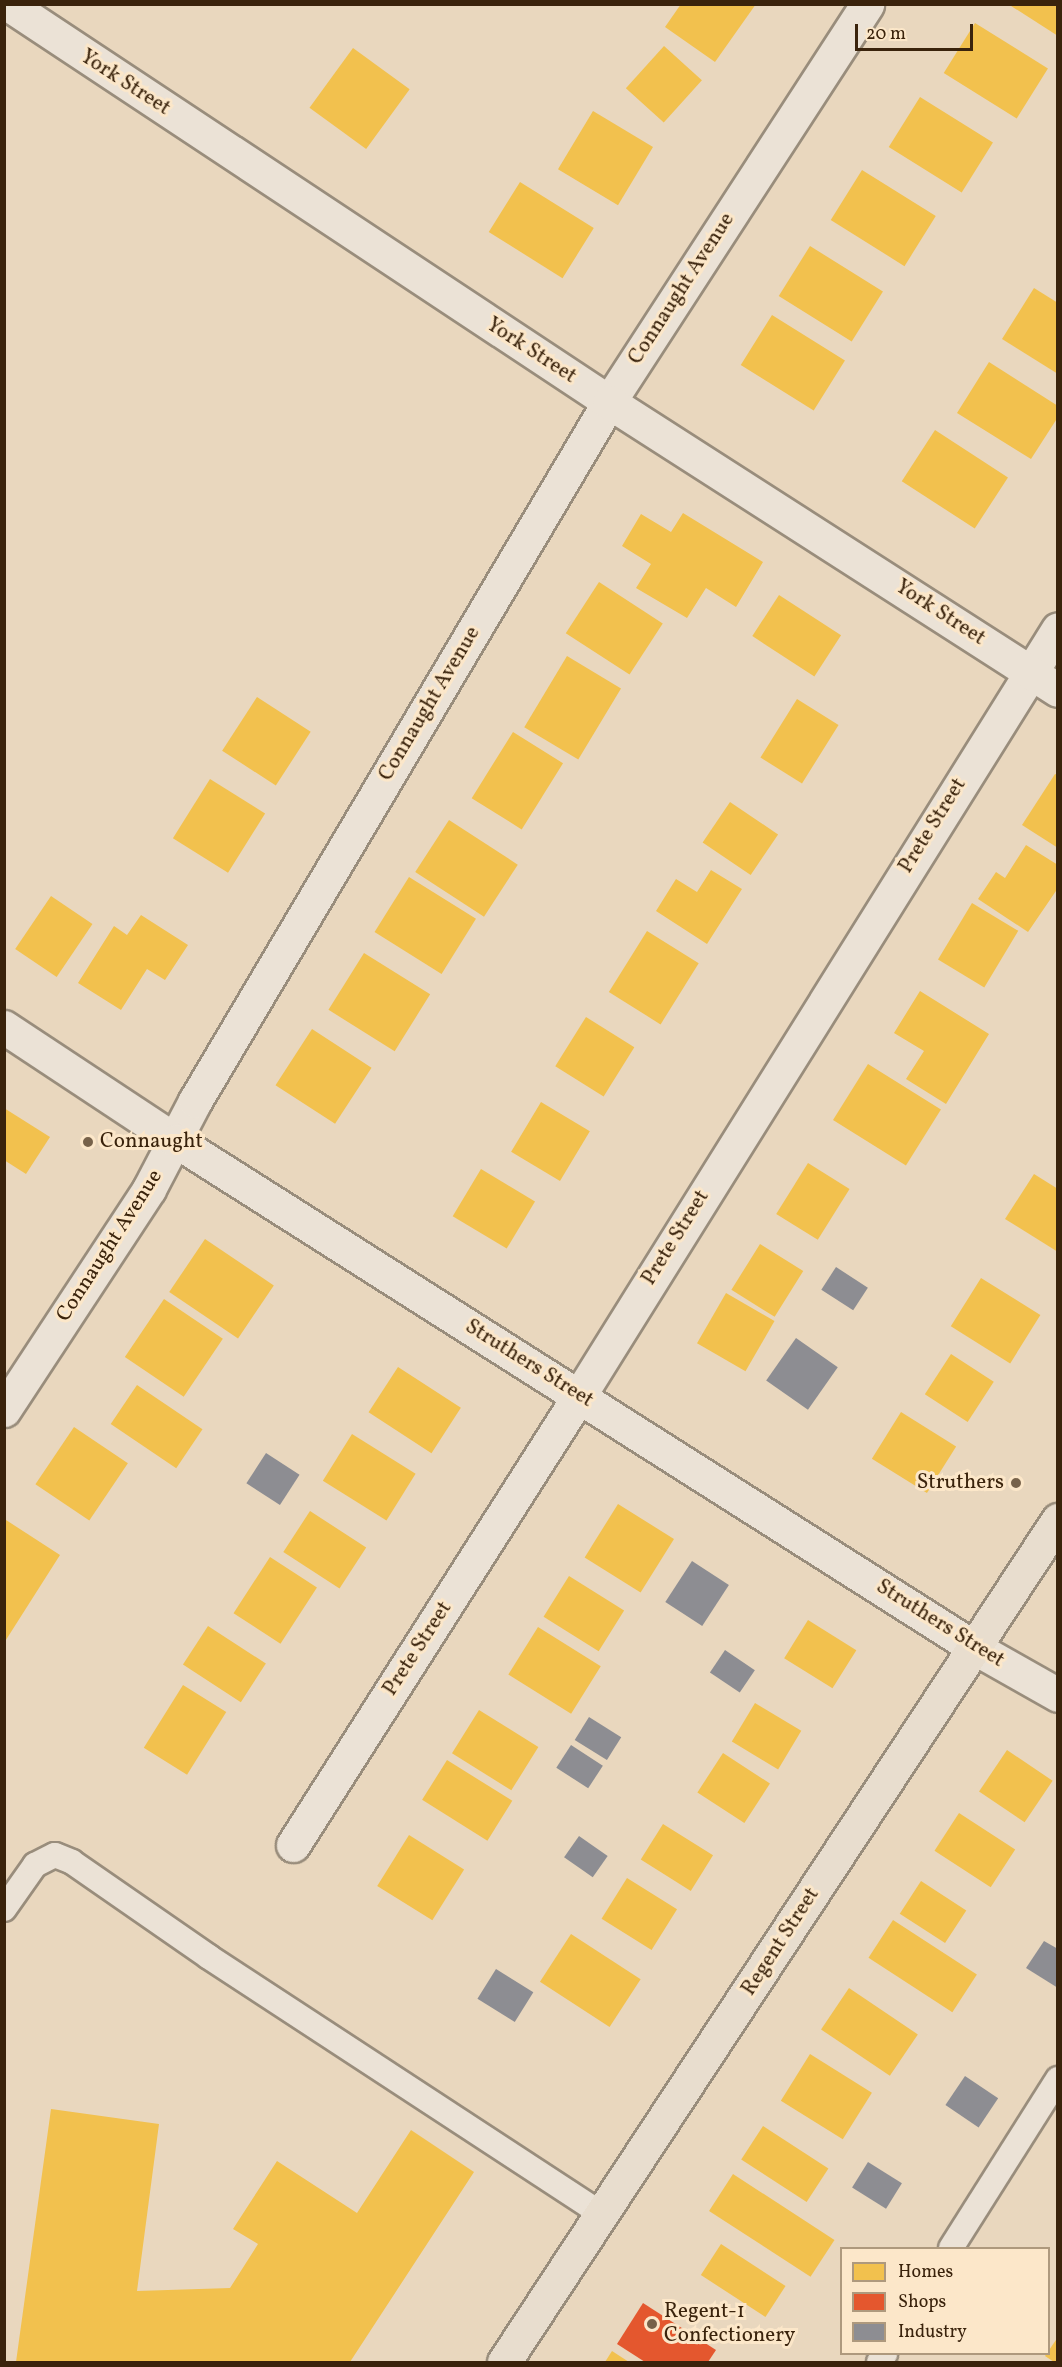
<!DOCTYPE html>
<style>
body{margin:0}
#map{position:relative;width:1062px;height:2367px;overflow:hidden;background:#e9d7be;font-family:Vollkorn,serif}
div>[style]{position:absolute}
.homes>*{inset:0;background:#f2c14e;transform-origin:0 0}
.shops>*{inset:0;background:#e4572e}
.industry>*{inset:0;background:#8d8d92;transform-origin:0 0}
.roads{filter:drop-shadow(2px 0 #998d7c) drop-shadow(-2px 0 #998d7c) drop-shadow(0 2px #998d7c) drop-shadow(0 -2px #998d7c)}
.service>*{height:24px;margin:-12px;padding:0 12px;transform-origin:12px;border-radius:12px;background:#ebe2d6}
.minor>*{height:33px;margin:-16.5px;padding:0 16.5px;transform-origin:16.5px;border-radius:16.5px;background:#ebe2d6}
.tertiary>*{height:33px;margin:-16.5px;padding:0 16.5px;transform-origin:16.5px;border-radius:16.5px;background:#ebe2d6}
.primary>*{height:33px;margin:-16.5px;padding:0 16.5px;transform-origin:16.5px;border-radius:16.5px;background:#e8ddce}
.dots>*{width:16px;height:16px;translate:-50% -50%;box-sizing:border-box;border:3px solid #fce7c9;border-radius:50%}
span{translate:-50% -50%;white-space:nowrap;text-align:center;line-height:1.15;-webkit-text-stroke:6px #fce7c9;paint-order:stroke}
.street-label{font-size:21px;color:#3a230c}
.poi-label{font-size:21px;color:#3a230c}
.left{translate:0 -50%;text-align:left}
.right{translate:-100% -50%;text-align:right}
.frame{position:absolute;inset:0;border:6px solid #3a230c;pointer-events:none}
.legend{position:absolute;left:840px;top:2247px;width:210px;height:108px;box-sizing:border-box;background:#fce7c9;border:2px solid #ae997d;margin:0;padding:8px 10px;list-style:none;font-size:18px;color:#3a230c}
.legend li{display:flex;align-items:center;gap:12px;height:30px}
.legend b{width:30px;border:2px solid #ae997d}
.scale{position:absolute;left:855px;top:24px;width:118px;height:27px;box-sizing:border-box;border:3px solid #3a230c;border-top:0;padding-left:8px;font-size:18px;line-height:21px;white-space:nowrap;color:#3a230c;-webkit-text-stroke:4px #fce7c9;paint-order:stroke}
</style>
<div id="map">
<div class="homes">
<i style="clip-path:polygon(681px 4px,756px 4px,715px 62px,665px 27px)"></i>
<i style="clip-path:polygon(1008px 4px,1058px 4px,1058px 36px)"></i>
<i style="left:975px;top:23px;width:86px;height:59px;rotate:32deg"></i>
<i style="left:664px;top:46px;width:51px;height:57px;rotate:42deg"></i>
<i style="left:353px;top:48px;width:70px;height:74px;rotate:36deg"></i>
<i style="left:920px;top:97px;width:86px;height:59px;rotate:32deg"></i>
<i style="left:593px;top:111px;width:70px;height:68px;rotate:31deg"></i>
<i style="left:862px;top:170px;width:87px;height:59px;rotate:32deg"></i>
<i style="left:520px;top:182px;width:87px;height:59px;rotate:32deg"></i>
<i style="left:810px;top:246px;width:86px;height:59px;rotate:32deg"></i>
<i style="clip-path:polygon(1034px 288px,1058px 303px,1058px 374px,1002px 339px)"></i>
<i style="left:772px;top:315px;width:86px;height:59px;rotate:32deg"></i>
<i style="clip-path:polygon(989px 362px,1058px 406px,1058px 417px,1031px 459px,957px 413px)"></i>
<i style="left:935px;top:430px;width:87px;height:61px;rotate:33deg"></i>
<i style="clip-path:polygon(683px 513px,763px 562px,736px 607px,706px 588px,687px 618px,636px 588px,651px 564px,622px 546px,641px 514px,671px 532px)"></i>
<i style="left:599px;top:582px;width:76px;height:61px;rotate:33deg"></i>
<i style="left:779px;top:595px;width:74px;height:49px;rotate:33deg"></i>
<i style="left:567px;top:656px;width:63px;height:83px;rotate:31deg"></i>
<i style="left:257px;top:697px;width:64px;height:64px;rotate:33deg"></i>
<i style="left:797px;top:699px;width:49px;height:69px;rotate:32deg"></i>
<i style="left:513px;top:732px;width:59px;height:78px;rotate:32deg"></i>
<i style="clip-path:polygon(1055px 774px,1058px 775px,1058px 848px,1022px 825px)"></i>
<i style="left:210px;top:779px;width:65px;height:70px;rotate:32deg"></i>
<i style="left:730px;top:802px;width:58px;height:49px;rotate:34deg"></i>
<i style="left:449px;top:820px;width:82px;height:62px;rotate:33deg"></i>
<i style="clip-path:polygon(1026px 845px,1058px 865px,1058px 888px,1028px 932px,978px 899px,996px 872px,1005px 878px)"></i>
<i style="clip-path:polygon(711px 870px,742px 889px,707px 944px,656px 911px,676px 879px,697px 892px)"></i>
<i style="left:409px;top:877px;width:79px;height:65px;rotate:32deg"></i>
<i style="left:51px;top:896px;width:50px;height:64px;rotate:34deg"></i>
<i style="left:972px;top:903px;width:54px;height:66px;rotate:31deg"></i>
<i style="clip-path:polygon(141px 915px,188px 945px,165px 980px,147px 969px,121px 1010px,78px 983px,114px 926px,127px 935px)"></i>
<i style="left:647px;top:931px;width:61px;height:72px;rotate:32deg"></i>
<i style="left:364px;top:953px;width:78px;height:67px;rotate:32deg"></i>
<i style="clip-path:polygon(920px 991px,989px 1034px,946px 1104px,906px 1079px,924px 1051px,894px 1033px)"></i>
<i style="left:586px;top:1017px;width:57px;height:58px;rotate:32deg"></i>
<i style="left:312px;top:1029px;width:71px;height:67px;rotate:33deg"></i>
<i style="left:868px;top:1064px;width:86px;height:66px;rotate:32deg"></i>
<i style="left:541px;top:1102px;width:57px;height:58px;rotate:31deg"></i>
<i style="clip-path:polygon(4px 1108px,50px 1137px,26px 1174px,4px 1160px)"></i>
<i style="left:808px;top:1163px;width:49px;height:60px;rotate:32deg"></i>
<i style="left:481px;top:1169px;width:63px;height:55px;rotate:31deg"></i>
<i style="clip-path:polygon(1034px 1174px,1058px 1189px,1058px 1252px,1005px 1219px)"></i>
<i style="left:205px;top:1239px;width:83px;height:64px;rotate:34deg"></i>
<i style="left:760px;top:1244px;width:51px;height:54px;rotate:32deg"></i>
<i style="left:981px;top:1278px;width:70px;height:57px;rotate:32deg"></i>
<i style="left:726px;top:1293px;width:56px;height:58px;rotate:30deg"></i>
<i style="left:164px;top:1299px;width:71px;height:70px;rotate:34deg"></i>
<i style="left:951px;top:1354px;width:51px;height:48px;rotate:33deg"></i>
<i style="left:398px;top:1367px;width:75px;height:54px;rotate:33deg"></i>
<i style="left:137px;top:1385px;width:79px;height:47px;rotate:34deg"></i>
<i style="left:901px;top:1412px;width:65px;height:55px;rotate:32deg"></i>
<i style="left:74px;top:1427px;width:65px;height:69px;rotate:34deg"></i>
<i style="left:352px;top:1434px;width:75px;height:55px;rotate:32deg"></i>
<i style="left:618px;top:1504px;width:66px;height:63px;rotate:32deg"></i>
<i style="left:310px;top:1511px;width:67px;height:49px;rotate:33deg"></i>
<i style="clip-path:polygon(6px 1520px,60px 1555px,4px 1643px,4px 1522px)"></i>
<i style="left:270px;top:1557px;width:56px;height:67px;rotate:33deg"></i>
<i style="left:569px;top:1576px;width:65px;height:48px;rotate:32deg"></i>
<i style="left:808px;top:1620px;width:57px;height:45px;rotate:32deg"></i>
<i style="left:208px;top:1626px;width:69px;height:46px;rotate:33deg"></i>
<i style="left:538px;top:1627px;width:74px;height:56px;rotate:32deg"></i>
<i style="left:183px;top:1685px;width:51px;height:74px;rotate:32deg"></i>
<i style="left:755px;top:1703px;width:54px;height:45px;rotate:31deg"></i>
<i style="left:479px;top:1710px;width:70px;height:51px;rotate:32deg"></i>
<i style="left:1007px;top:1750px;width:55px;height:50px;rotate:34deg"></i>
<i style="left:723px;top:1753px;width:56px;height:47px;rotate:33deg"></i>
<i style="left:447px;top:1760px;width:77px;height:47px;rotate:32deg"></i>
<i style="left:959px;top:1813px;width:67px;height:45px;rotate:33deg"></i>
<i style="left:663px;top:1824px;width:59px;height:42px;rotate:32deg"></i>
<i style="left:409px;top:1835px;width:65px;height:60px;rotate:32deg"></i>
<i style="left:627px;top:1878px;width:59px;height:48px;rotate:32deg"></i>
<i style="left:921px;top:1881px;width:54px;height:39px;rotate:33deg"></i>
<i style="left:893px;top:1920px;width:100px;height:45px;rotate:33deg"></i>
<i style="left:571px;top:1934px;width:83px;height:57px;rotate:33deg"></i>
<i style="left:849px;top:1988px;width:83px;height:50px;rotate:34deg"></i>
<i style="left:810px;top:2054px;width:73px;height:55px;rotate:32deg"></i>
<i style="clip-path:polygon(51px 2109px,159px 2124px,137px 2291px,230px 2288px,258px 2244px,233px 2229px,277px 2161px,357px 2213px,411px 2130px,474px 2172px,350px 2362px,16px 2362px)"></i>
<i style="left:763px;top:2126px;width:78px;height:40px;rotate:33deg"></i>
<i style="left:733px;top:2174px;width:121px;height:44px;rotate:33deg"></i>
<i style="left:721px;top:2244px;width:77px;height:37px;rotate:33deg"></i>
<i style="clip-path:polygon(1058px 2337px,1058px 2362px,1054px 2362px,1045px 2356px)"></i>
<i style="clip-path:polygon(612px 2351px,629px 2362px,605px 2362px)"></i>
</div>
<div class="shops">
<i style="clip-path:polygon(643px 2303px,716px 2350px,708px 2362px,645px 2362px,617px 2344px)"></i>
</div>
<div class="industry">
<i style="left:836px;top:1267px;width:38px;height:27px;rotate:33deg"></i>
<i style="left:796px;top:1338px;width:51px;height:52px;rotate:35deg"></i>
<i style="left:266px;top:1453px;width:40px;height:36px;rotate:33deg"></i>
<i style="left:692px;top:1561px;width:44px;height:49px;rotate:33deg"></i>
<i style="left:725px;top:1650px;width:36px;height:27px;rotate:34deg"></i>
<i style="left:589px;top:1717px;width:38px;height:27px;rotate:32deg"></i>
<i style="left:571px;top:1745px;width:38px;height:27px;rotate:33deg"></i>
<i style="left:579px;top:1836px;width:35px;height:26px;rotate:35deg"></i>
<i style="clip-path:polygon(1044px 1941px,1058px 1949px,1058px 1988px,1026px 1968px)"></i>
<i style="left:496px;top:1969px;width:44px;height:35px;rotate:32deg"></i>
<i style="left:965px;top:2076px;width:40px;height:35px;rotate:34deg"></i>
<i style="left:868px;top:2162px;width:40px;height:30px;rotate:32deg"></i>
</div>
<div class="roads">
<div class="service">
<i style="left:4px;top:1909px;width:54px;rotate:-54.8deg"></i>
<i style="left:35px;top:1865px;width:22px;rotate:-27deg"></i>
<i style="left:55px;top:1855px;width:18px;rotate:22deg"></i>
<i style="left:72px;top:1862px;width:167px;rotate:34.7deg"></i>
<i style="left:209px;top:1957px;width:470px;rotate:33.2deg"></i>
<i style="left:951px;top:2248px;width:200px;rotate:-57.7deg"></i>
<i style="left:879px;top:2362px;width:10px;rotate:-53deg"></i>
</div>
<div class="minor">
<i style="left:4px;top:1410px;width:264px;rotate:-56.7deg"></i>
<i style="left:149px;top:1189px;width:99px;rotate:-62.4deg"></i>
<i style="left:195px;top:1101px;width:812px;rotate:-59.36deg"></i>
<i style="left:609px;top:402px;width:474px;rotate:-57deg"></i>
<i style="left:975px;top:1648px;width:95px;rotate:29.5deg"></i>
<i style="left:293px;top:1845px;width:532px;rotate:-57.5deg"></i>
<i style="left:579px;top:1396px;width:904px;rotate:-58.01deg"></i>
</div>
<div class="tertiary">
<i style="left:8px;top:4px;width:721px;rotate:33.51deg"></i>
<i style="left:609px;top:402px;width:533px;rotate:32.68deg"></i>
<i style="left:4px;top:1027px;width:206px;rotate:33.5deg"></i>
<i style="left:176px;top:1141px;width:946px;rotate:32.4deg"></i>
</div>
<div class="primary">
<i style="left:504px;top:2362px;width:1008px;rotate:-56.66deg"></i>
</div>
</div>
<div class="dots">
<i style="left:88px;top:1142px;background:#77624a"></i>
<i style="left:1016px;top:1483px;background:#77624a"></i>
<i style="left:652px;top:2324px;background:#77624a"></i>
</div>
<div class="street-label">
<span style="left:125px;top:83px;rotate:33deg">York Street</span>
<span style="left:682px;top:289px;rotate:-57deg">Connaught Avenue</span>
<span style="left:531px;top:351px;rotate:33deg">York Street</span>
<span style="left:940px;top:613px;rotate:33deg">York Street</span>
<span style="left:430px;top:704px;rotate:-59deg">Connaught Avenue</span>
<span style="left:933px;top:826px;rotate:-58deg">Prete Street</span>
<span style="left:676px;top:1238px;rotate:-58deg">Prete Street</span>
<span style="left:110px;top:1246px;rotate:-57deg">Connaught Avenue</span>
<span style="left:529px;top:1364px;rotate:32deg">Struthers Street</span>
<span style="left:940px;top:1624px;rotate:32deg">Struthers Street</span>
<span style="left:418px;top:1649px;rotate:-57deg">Prete Street</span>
<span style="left:781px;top:1942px;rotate:-57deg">Regent Street</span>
</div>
<div class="poi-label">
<span class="left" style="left:100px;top:1142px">Connaught</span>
<span class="right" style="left:1004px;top:1483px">Struthers</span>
<span class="left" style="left:664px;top:2324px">Regent-1<br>Confectionery</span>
</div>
<div class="frame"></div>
<ul class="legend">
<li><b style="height:16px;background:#f2c14e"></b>Homes</li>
<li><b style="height:16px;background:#e4572e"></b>Shops</li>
<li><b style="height:16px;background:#8d8d92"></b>Industry</li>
</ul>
<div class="scale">20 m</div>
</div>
